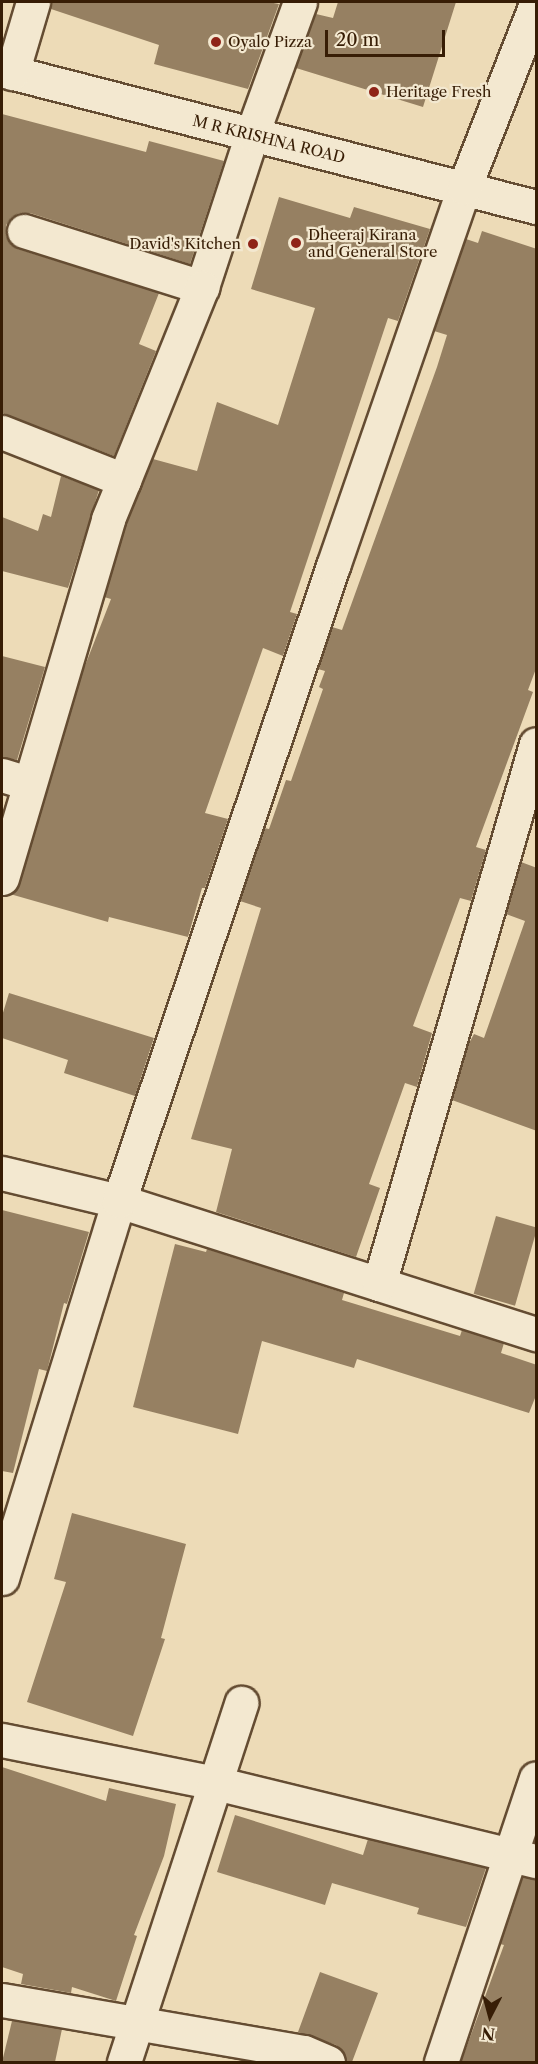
<!DOCTYPE html>
<style>
body{margin:0}
#map{position:relative;width:538px;height:2064px;overflow:hidden;background:#eddbb7;font-family:"Libre Caslon Text",serif}
div>[style]{position:absolute}
.building>*{inset:0;background:#968062;transform-origin:0 0}
.roads{filter:drop-shadow(2px 0 #644c32) drop-shadow(-2px 0 #644c32) drop-shadow(0 2px #644c32) drop-shadow(0 -2px #644c32)}
.minor>*{height:33px;margin:-16.5px;padding:0 16.5px;transform-origin:16.5px;border-radius:16.5px;background:#f3e8d0}
.dots>*{width:16px;height:16px;translate:-50% -50%;box-sizing:border-box;border:3px solid #f3e8d0;border-radius:50%}
span{translate:-50% -50%;white-space:nowrap;text-align:center;line-height:1.15;-webkit-text-stroke:4.5px #f3e8d0;paint-order:stroke}
.poi-label{font-size:15px;color:#371d05}
.left{translate:0 -50%;text-align:left}
.right{translate:-100% -50%;text-align:right}
.street-label{font-size:15px;color:#371d05}
.frame{position:absolute;inset:0;border:3px solid #371d05;pointer-events:none}
.north{position:absolute;left:460px;top:1986px;width:60px;height:60px;-webkit-text-stroke:4px #f3e8d0;paint-order:stroke;rotate:186deg;font-size:16px;font-weight:700;line-height:24px;text-align:center;color:#371d05}
.north::after{content:'';display:block;margin:auto;width:21px;height:27px;background:#371d05;clip-path:polygon(50% 0,100% 100%,50% 72%,0 100%)}
.scale{position:absolute;left:325px;top:30px;width:120px;height:27px;box-sizing:border-box;border:3px solid #371d05;border-top:0;padding-left:8px;font-size:18px;line-height:21px;white-space:nowrap;color:#371d05;-webkit-text-stroke:4px #f3e8d0;paint-order:stroke}
</style>
<div id="map">
<div class="building">
<i style="clip-path:polygon(51px 2px,268px 2px,279px 4px,248px 89px,154px 64px,159px 45px,51px 9px)"></i>
<i style="clip-path:polygon(338px 2px,456px 2px,423px 107px,296px 68px,316px 14px,333px 18px)"></i>
<i style="clip-path:polygon(2px 114px,146px 152px,149px 141px,224px 161px,190px 264px,30px 213px,19px 213px,12px 217px,6px 225px,6px 236px,10px 243px,18px 249px,159px 293px,139px 344px,156px 351px,114px 456px,2px 413px)"></i>
<i style="clip-path:polygon(279px 197px,350px 218px,354px 207px,430px 229px,398px 321px,388px 318px,290px 612px,297px 614px,283px 656px,263px 648px,205px 813px,228px 819px,205px 888px,202px 888px,188px 937px,109px 917px,108px 922px,10px 894px,20px 883px,81px 676px,111px 599px,104px 597px,126px 525px,153px 459px,197px 471px,217px 402px,278px 425px,315px 308px,251px 289px)"></i>
<i style="clip-path:polygon(482px 231px,537px 249px,537px 666px,528px 690px,533px 692px,476px 847px,486px 850px,471px 901px,460px 898px,413px 1026px,432px 1033px,417px 1087px,405px 1083px,369px 1184px,380px 1188px,356px 1257px,216px 1212px,232px 1149px,191px 1139px,261px 908px,240px 901px,264px 828px,269px 829px,286px 780px,291px 781px,323px 689px,319px 687px,325px 671px,318px 669px,332px 627px,342px 630px,437px 367px,447px 335px,434px 331px,466px 239px,478px 243px)"></i>
<i style="clip-path:polygon(61px 476px,99px 490px,68px 588px,2px 571px,2px 517px,38px 531px,43px 514px,51px 517px)"></i>
<i style="clip-path:polygon(2px 656px,45px 667px,17px 760px,2px 757px)"></i>
<i style="clip-path:polygon(521px 862px,537px 868px,537px 1131px,452px 1100px,468px 1045px,474px 1034px,484px 1038px,525px 921px,506px 914px)"></i>
<i style="clip-path:polygon(9px 993px,154px 1038px,135px 1096px,64px 1073px,68px 1060px,2px 1038px,2px 1016px)"></i>
<i style="clip-path:polygon(2px 1210px,89px 1232px,67px 1304px,64px 1303px,47px 1371px,39px 1369px,13px 1473px,2px 1471px)"></i>
<i style="left:496px;top:1216px;width:43px;height:81px;rotate:16deg"></i>
<i style="clip-path:polygon(175px 1244px,206px 1252px,207px 1249px,344px 1293px,342px 1300px,460px 1336px,462px 1330px,504px 1343px,501px 1353px,537px 1365px,537px 1393px,529px 1413px,357px 1359px,354px 1368px,262px 1341px,238px 1434px,133px 1407px)"></i>
<i style="clip-path:polygon(72px 1513px,186px 1544px,161px 1638px,165px 1639px,133px 1736px,27px 1702px,66px 1582px,54px 1579px)"></i>
<i style="clip-path:polygon(2px 1767px,106px 1801px,109px 1788px,176px 1804px,164px 1856px,134px 1935px,137px 1936px,116px 2001px,72px 1987px,71px 1993px,21px 1984px,23px 1974px,2px 1967px)"></i>
<i style="clip-path:polygon(235px 1815px,363px 1855px,368px 1839px,486px 1868px,466px 1927px,417px 1914px,419px 1908px,332px 1883px,325px 1905px,217px 1872px)"></i>
<i style="clip-path:polygon(523px 1877px,537px 1879px,537px 2062px,461px 2062px,504px 1945px,500px 1944px)"></i>
<i style="clip-path:polygon(320px 1972px,378px 1993px,352px 2062px,346px 2062px,343px 2051px,336px 2045px,298px 2032px)"></i>
<i style="clip-path:polygon(12px 2021px,62px 2029px,55px 2062px,2px 2062px)"></i>
</div>
<div class="roads">
<div class="minor">
<i style="left:2px;top:70px;width:551px;rotate:14.39deg"></i>
<i style="left:12px;top:73px;width:74px;rotate:-73.5deg"></i>
<i style="left:24px;top:231px;width:187px;rotate:17.5deg"></i>
<i style="left:202px;top:287px;width:161px;rotate:-71.9deg"></i>
<i style="left:252px;top:134px;width:140px;rotate:-70deg"></i>
<i style="left:2px;top:432px;width:131px;rotate:21.5deg"></i>
<i style="left:124px;top:480px;width:208px;rotate:-68deg"></i>
<i style="left:2px;top:775px;width:28px;rotate:17deg"></i>
<i style="left:2px;top:878px;width:374px;rotate:-73.5deg"></i>
<i style="left:108px;top:519px;width:42px;rotate:-67.7deg"></i>
<i style="left:2px;top:1173px;width:120px;rotate:13.5deg"></i>
<i style="left:119px;top:1201px;width:438px;rotate:17.7deg"></i>
<i style="left:379px;top:1284px;width:562px;rotate:-73.79deg"></i>
<i style="left:2px;top:1578px;width:395px;rotate:-72.8deg"></i>
<i style="left:119px;top:1201px;width:670px;rotate:-71.38deg"></i>
<i style="left:333px;top:566px;width:400px;rotate:-70.9deg"></i>
<i style="left:464px;top:188px;width:198px;rotate:-68.6deg"></i>
<i style="left:2px;top:1740px;width:217px;rotate:11.4deg"></i>
<i style="left:215px;top:1783px;width:330px;rotate:13.7deg"></i>
<i style="left:2px;top:2000px;width:306px;rotate:9.8deg"></i>
<i style="left:304px;top:2052px;width:26px;rotate:23deg"></i>
<i style="left:124px;top:2062px;width:378px;rotate:-71.9deg"></i>
<i style="left:441px;top:2062px;width:299px;rotate:-71.5deg"></i>
</div>
</div>
<div class="dots">
<i style="left:216px;top:42px;background:#8f2418"></i>
<i style="left:374px;top:92px;background:#8f2418"></i>
<i style="left:296px;top:243px;background:#8f2418"></i>
<i style="left:253px;top:244px;background:#8f2418"></i>
</div>
<div class="poi-label">
<span class="left" style="left:228px;top:42px">Oyalo Pizza</span>
<span class="left" style="left:386px;top:92px">Heritage Fresh</span>
<span class="left" style="left:308px;top:243px">Dheeraj Kirana<br>and General Store</span>
<span class="right" style="left:241px;top:244px">David's Kitchen</span>
</div>
<div class="street-label">
<span style="left:269px;top:139px;rotate:14deg">M R KRISHNA ROAD</span>
</div>
<div class="frame"></div>
<div class="north">N</div>
<div class="scale">20 m</div>
</div>
